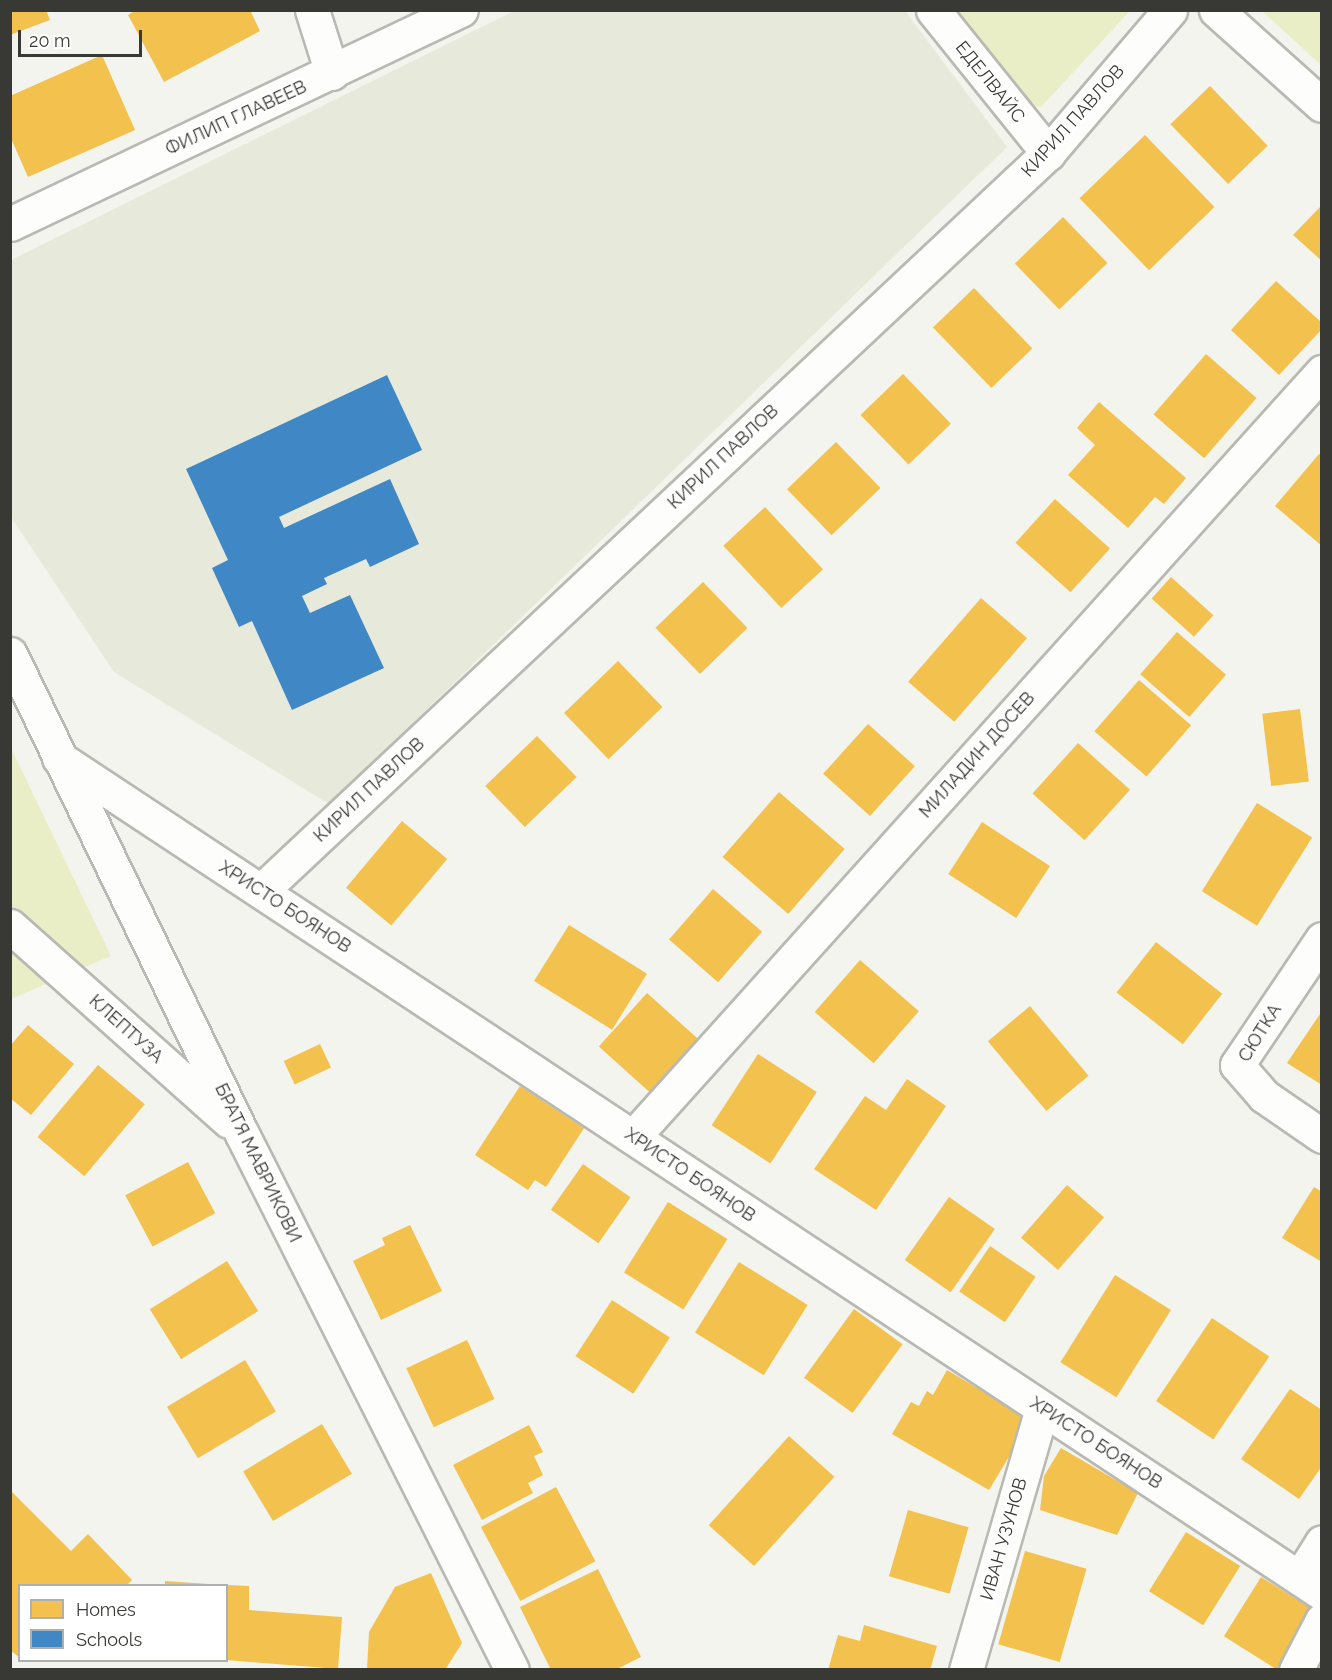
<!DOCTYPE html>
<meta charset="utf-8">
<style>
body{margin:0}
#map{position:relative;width:1332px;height:1680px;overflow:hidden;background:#f3f4ed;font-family:Raleway,sans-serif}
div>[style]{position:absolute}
.built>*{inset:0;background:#e7e9da}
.green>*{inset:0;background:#eaeec7}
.homes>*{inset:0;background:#f2c14e;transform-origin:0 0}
.schools>*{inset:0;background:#3f88c5}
.roads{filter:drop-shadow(2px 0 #b8b9b3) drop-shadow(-2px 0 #b8b9b3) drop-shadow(0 2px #b8b9b3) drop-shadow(0 -2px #b8b9b3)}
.minor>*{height:33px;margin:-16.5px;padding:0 16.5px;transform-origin:16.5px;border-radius:16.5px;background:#fdfdfc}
span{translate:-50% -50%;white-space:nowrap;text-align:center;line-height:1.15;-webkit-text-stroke:6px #fff;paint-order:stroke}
.street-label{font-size:18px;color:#383934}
.frame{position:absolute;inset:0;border:12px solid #383934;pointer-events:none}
.legend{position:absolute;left:18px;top:1584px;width:210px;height:78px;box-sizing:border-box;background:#fff;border:2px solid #afb0ae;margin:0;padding:8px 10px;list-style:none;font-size:18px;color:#383934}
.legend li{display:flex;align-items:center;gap:12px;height:30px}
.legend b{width:30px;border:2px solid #afb0ae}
.scale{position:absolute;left:18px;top:30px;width:124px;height:27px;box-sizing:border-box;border:3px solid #383934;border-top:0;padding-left:8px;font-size:18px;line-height:21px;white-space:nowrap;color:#383934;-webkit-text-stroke:4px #fff;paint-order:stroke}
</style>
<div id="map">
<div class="built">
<i style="clip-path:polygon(514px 11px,905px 11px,1007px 147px,329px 804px,114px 672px,11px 517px,11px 260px)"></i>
</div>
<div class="green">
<i style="clip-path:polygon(941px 11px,1130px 11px,1041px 107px,1009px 101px)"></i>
<i style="clip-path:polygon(1262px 11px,1321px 11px,1321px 65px)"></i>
<i style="clip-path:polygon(10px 746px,111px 956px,11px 999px,10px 999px)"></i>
</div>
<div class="homes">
<i style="clip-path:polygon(10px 10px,46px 10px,50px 20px,10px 35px)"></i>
<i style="clip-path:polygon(136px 10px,250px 10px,260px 31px,164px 82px,128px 15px)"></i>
<i style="clip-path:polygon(102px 55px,135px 130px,28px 177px,10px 136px,10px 96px)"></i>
<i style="left:1210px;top:86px;width:83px;height:55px;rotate:46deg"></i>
<i style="left:1145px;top:135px;width:100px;height:91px;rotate:46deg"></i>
<i style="clip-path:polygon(1322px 205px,1322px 261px,1293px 235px)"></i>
<i style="left:1063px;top:217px;width:64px;height:67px;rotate:46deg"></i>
<i style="clip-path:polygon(1276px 281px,1322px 323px,1322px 329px,1279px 375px,1231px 330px)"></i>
<i style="left:974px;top:288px;width:84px;height:57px;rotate:46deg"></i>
<i style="left:1206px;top:354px;width:67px;height:80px;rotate:41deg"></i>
<i style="left:903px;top:374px;width:69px;height:59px;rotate:46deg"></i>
<i style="clip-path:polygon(1099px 402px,1186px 478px,1164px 504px,1155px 497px,1128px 528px,1068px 475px,1095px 445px,1077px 428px)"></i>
<i style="left:836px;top:442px;width:64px;height:68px;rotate:46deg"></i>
<i style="clip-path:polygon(1319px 454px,1322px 456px,1322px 546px,1275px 506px)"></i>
<i style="left:1055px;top:499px;width:74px;height:59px;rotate:42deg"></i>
<i style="left:765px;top:507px;width:85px;height:57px;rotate:47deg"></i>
<i style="left:1171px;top:577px;width:57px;height:29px;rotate:42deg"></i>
<i style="left:703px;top:582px;width:64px;height:66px;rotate:46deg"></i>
<i style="left:981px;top:598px;width:61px;height:111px;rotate:41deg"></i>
<i style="left:1177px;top:632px;width:65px;height:56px;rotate:41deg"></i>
<i style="left:618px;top:661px;width:64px;height:75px;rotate:46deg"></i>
<i style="left:1139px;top:680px;width:69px;height:68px;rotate:41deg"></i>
<i style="left:1300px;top:709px;width:73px;height:38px;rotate:83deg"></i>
<i style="left:868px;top:724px;width:63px;height:67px;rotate:42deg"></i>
<i style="left:537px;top:736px;width:57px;height:72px;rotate:46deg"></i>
<i style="left:1078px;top:743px;width:70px;height:68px;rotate:42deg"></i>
<i style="left:779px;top:792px;width:87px;height:86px;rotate:41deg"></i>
<i style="left:1257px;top:803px;width:65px;height:104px;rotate:32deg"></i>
<i style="left:402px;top:821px;width:59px;height:87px;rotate:40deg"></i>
<i style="left:982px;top:822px;width:81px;height:62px;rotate:33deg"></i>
<i style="left:713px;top:889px;width:65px;height:67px;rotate:41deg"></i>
<i style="left:569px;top:925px;width:92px;height:66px;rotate:32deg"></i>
<i style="left:1156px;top:942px;width:84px;height:64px;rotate:38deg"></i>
<i style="left:860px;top:960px;width:78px;height:69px;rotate:41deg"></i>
<i style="left:647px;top:993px;width:70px;height:72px;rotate:42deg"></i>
<i style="left:1030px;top:1006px;width:91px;height:55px;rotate:50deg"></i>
<i style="clip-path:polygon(1322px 1011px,1322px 1085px,1287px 1063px)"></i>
<i style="clip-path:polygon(28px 1025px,74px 1064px,31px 1115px,10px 1098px,10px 1046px)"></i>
<i style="left:320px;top:1044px;width:26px;height:40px;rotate:65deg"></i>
<i style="left:758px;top:1054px;width:70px;height:85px;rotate:33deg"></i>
<i style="left:98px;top:1065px;width:61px;height:94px;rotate:40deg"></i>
<i style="clip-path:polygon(907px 1079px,946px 1106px,876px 1210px,814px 1169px,865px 1096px,886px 1110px)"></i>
<i style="clip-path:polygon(520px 1086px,584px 1128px,546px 1187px,535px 1180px,528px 1190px,475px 1155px)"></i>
<i style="left:188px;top:1162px;width:58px;height:71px;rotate:62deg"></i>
<i style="left:583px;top:1164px;width:58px;height:56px;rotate:35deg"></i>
<i style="left:1067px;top:1185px;width:49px;height:70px;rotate:41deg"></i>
<i style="clip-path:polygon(1314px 1187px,1322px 1192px,1322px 1262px,1282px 1238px)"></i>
<i style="left:949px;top:1197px;width:56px;height:77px;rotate:35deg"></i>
<i style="left:668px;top:1202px;width:70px;height:83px;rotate:32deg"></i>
<i style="clip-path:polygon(410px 1225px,442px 1291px,381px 1320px,353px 1261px,385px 1245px,382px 1238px)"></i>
<i style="left:990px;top:1246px;width:55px;height:55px;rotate:34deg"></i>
<i style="left:227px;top:1261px;width:59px;height:91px;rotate:58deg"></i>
<i style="left:739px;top:1262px;width:81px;height:83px;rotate:32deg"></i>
<i style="left:1115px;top:1275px;width:66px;height:103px;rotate:32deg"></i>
<i style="left:612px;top:1300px;width:69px;height:67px;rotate:33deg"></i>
<i style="left:854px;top:1309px;width:60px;height:85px;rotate:36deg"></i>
<i style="left:1212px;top:1318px;width:69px;height:100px;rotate:34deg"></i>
<i style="left:467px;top:1340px;width:65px;height:67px;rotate:65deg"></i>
<i style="left:245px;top:1360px;width:60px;height:91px;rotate:59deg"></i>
<i style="clip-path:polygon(947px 1370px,1031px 1420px,989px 1490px,892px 1434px,911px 1402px,919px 1406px,927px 1391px,933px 1395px)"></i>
<i style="clip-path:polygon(1290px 1389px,1322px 1410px,1322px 1466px,1299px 1499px,1241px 1459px)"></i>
<i style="left:322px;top:1424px;width:58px;height:92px;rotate:59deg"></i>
<i style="clip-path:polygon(529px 1425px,543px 1452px,534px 1456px,543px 1475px,528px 1483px,533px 1493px,482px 1520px,453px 1465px)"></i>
<i style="left:789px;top:1436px;width:61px;height:120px;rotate:42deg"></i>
<i style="clip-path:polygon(1061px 1448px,1138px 1493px,1117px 1535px,1040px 1510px,1044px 1476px)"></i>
<i style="left:556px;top:1487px;width:84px;height:85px;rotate:62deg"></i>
<i style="clip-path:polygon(10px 1490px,71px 1551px,88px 1534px,132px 1580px,126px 1586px,20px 1586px,20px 1658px,10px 1650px)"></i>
<i style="left:908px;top:1510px;width:63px;height:69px;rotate:16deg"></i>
<i style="left:1186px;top:1532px;width:64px;height:70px;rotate:32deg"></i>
<i style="left:1025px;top:1551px;width:64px;height:97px;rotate:16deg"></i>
<i style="clip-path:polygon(598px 1569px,641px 1657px,615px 1670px,551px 1670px,520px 1607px)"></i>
<i style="clip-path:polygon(431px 1573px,462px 1643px,445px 1670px,367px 1670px,369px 1632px,395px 1587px)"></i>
<i style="left:1261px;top:1577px;width:64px;height:70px;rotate:32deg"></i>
<i style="clip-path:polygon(165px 1581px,209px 1584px,209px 1586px,165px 1586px)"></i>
<i style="clip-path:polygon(226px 1585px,249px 1586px,249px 1610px,342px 1617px,338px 1669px,226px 1660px)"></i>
<i style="clip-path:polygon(864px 1625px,937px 1646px,930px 1670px,828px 1670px,838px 1635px,860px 1641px)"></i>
</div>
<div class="schools">
<i style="clip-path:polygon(387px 375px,422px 450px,279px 517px,284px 528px,390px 479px,419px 544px,370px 567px,366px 559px,324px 578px,327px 584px,302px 596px,310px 613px,350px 595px,384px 668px,292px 710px,252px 621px,239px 627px,212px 568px,228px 560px,186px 469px)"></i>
</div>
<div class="roads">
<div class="minor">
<i style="left:312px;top:10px;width:66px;rotate:72.4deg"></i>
<i style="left:933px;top:10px;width:184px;rotate:51.2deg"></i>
<i style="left:1216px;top:10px;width:142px;rotate:41.9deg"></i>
<i style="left:10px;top:224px;width:499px;rotate:-25.4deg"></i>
<i style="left:10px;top:654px;width:531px;rotate:64.21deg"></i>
<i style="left:241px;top:1132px;width:602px;rotate:63.26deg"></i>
<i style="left:59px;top:758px;width:1514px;rotate:33.47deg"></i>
<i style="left:261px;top:891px;width:1079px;rotate:-43.16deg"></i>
<i style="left:1048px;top:153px;width:188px;rotate:-49.5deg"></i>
<i style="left:10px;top:926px;width:293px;rotate:41.7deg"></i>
<i style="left:1322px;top:939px;width:152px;rotate:124deg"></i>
<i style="left:1237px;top:1065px;width:41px;rotate:48.9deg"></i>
<i style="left:1264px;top:1096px;width:70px;rotate:34.6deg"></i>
<i style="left:633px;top:1137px;width:1030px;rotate:-47.99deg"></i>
<i style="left:1300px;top:1577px;width:41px;rotate:-57.8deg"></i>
<i style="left:966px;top:1670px;width:272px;rotate:-73.8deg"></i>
<i style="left:1296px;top:1670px;width:56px;rotate:-62.5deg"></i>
</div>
</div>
<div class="street-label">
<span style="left:990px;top:82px;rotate:51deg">ЕДЕЛВАЙС</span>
<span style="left:236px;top:118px;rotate:-25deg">ФИЛИП ГЛАВЕЕВ</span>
<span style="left:1073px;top:121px;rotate:-48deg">КИРИЛ ПАВЛОВ</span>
<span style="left:723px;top:457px;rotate:-43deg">КИРИЛ ПАВЛОВ</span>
<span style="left:977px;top:755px;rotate:-48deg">МИЛАДИН ДОСЕВ</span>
<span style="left:369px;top:790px;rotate:-43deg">КИРИЛ ПАВЛОВ</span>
<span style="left:285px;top:907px;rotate:33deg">ХРИСТО БОЯНОВ</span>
<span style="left:126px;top:1029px;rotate:42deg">КЛЕПТУЗА</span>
<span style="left:1260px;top:1033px;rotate:-58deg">СЮТКА</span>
<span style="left:258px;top:1163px;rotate:64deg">БРАТЯ МАВРИКОВИ</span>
<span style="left:690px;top:1175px;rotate:34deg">ХРИСТО БОЯНОВ</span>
<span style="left:1096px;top:1443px;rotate:33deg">ХРИСТО БОЯНОВ</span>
<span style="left:1004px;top:1539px;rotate:-74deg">ИВАН УЗУНОВ</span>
</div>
<div class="frame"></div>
<ul class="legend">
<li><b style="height:16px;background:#f2c14e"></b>Homes</li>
<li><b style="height:16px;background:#3f88c5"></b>Schools</li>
</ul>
<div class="scale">20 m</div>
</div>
